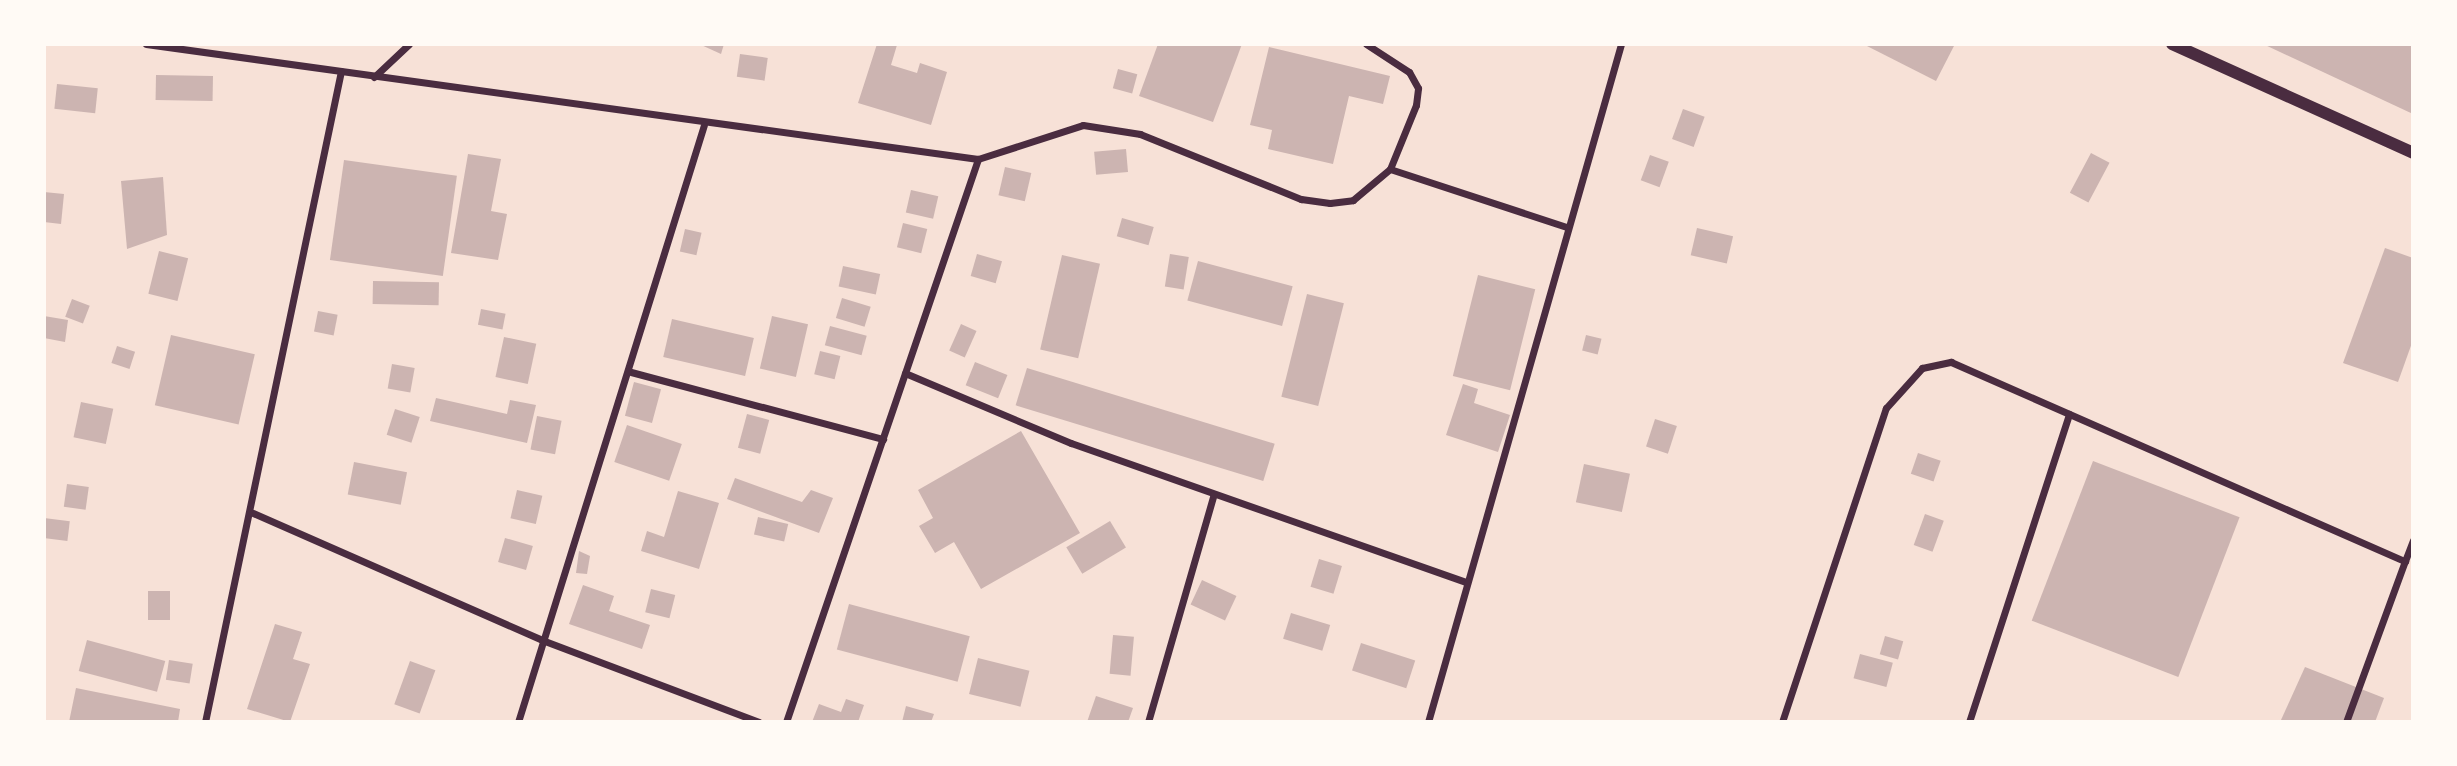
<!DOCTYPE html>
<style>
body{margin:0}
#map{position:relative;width:2457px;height:766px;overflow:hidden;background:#f7e1d7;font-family:"Titillium Web",sans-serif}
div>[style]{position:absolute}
.building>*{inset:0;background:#ccb4b1;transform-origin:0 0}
.minor>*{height:7px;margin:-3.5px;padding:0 3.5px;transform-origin:3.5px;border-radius:3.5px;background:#4a2c40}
.tertiary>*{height:12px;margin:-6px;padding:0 6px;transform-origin:6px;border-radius:6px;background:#4a2c40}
span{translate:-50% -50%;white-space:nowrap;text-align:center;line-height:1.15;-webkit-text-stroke:5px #fffaf5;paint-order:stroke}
.frame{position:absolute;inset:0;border:46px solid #fffaf5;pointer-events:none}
</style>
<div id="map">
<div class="building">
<i style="clip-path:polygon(699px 44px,724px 44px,721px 54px)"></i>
<i style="clip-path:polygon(877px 44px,897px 45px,891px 65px,917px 73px,920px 63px,947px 72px,931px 125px,858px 103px)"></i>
<i style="clip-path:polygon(1158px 44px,1242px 44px,1213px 122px,1139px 96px)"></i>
<i style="clip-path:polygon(1863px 44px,1955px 44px,1936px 81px)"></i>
<i style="clip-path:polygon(2263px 44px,2413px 44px,2413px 114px)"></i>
<i style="clip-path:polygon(1269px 47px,1390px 76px,1383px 104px,1349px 96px,1333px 164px,1268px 149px,1272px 130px,1250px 125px)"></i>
<i style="left:740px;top:54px;width:28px;height:23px;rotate:8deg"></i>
<i style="left:1118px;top:69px;width:20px;height:20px;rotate:15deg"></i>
<i style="left:156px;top:75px;width:57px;height:25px;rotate:1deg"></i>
<i style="left:57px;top:84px;width:41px;height:25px;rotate:6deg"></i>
<i style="left:1683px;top:109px;width:23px;height:32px;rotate:20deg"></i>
<i style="left:1126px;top:149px;width:23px;height:32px;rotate:85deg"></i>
<i style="left:2091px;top:153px;width:21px;height:45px;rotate:28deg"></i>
<i style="clip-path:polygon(468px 154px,501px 159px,491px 211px,507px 214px,498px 260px,451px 253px)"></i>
<i style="left:1650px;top:155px;width:20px;height:27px;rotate:20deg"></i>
<i style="left:344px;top:160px;width:114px;height:101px;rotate:8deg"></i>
<i style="left:1005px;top:167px;width:27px;height:29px;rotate:13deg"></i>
<i style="clip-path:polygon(163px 177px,167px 235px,127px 249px,121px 181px)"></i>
<i style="left:911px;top:190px;width:28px;height:23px;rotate:13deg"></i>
<i style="clip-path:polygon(44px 192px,64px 194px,61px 224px,44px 222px)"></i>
<i style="left:1122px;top:218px;width:33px;height:19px;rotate:16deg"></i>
<i style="left:903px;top:223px;width:25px;height:25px;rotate:14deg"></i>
<i style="left:1697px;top:228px;width:37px;height:28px;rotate:13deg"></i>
<i style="left:685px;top:229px;width:17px;height:23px;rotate:13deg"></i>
<i style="clip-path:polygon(2385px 248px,2413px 258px,2413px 340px,2398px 382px,2343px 363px)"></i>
<i style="left:159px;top:251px;width:30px;height:44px;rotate:14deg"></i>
<i style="left:977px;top:254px;width:26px;height:23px;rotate:16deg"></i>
<i style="left:1170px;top:254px;width:19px;height:33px;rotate:9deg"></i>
<i style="left:1062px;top:255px;width:39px;height:97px;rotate:13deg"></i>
<i style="left:1198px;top:261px;width:98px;height:41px;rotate:15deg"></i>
<i style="left:843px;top:266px;width:38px;height:21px;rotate:12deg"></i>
<i style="left:1478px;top:275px;width:59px;height:104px;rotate:14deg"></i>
<i style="left:373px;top:281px;width:66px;height:23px;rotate:1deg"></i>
<i style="left:1307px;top:294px;width:38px;height:106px;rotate:14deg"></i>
<i style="left:842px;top:298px;width:30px;height:21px;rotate:17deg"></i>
<i style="left:72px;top:299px;width:19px;height:19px;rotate:21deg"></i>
<i style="left:481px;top:309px;width:25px;height:16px;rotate:11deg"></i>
<i style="left:318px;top:311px;width:20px;height:21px;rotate:11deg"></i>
<i style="clip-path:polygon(44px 316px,68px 320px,65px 342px,44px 338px)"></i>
<i style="left:772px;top:316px;width:37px;height:54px;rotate:13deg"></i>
<i style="left:672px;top:319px;width:84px;height:39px;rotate:13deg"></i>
<i style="left:961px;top:324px;width:17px;height:29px;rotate:24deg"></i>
<i style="left:830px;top:326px;width:38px;height:20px;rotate:15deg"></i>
<i style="left:171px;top:335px;width:86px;height:72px;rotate:13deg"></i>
<i style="left:1586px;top:335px;width:16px;height:16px;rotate:14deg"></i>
<i style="left:504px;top:337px;width:33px;height:41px;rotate:12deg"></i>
<i style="left:117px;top:346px;width:19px;height:18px;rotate:18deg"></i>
<i style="left:820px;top:351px;width:21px;height:24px;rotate:14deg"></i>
<i style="left:975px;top:362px;width:35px;height:25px;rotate:22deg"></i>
<i style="left:392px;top:364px;width:23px;height:25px;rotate:10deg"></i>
<i style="left:1027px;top:368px;width:259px;height:39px;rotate:17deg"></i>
<i style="left:634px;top:382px;width:28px;height:35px;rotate:15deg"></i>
<i style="clip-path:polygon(1463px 384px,1478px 389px,1474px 403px,1510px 415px,1498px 452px,1446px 435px)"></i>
<i style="clip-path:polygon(436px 398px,507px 414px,510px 400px,536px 405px,527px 443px,430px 421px)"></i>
<i style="left:81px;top:402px;width:33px;height:36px;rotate:12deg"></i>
<i style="left:395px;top:409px;width:26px;height:27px;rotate:18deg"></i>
<i style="left:747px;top:414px;width:23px;height:35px;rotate:15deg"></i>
<i style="left:537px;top:416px;width:25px;height:34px;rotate:11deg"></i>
<i style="left:1655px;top:419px;width:23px;height:29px;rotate:18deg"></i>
<i style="left:627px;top:425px;width:58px;height:39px;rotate:19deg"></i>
<i style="clip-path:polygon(1021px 431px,1080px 533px,981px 589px,954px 542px,935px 553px,919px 526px,933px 518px,918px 490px)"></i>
<i style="left:1918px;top:453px;width:24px;height:22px;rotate:19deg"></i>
<i style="left:2093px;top:461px;width:157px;height:171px;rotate:21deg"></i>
<i style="left:354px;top:462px;width:54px;height:33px;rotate:11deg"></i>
<i style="left:1584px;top:464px;width:47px;height:39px;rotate:12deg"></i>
<i style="clip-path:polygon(735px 478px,802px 502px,811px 490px,833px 498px,819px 533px,727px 499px)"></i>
<i style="left:67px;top:484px;width:22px;height:23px;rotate:8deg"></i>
<i style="left:517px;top:490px;width:26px;height:29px;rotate:13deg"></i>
<i style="clip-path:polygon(678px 491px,719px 503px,699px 569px,641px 551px,647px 531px,664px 537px)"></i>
<i style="left:1925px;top:514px;width:20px;height:33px;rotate:20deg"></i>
<i style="left:758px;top:517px;width:31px;height:18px;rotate:13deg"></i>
<i style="left:44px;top:518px;width:26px;height:20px;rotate:7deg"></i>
<i style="left:1110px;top:521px;width:31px;height:51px;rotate:59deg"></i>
<i style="left:505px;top:538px;width:29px;height:25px;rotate:16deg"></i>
<i style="clip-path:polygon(579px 551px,590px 556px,587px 574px,576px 573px)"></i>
<i style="left:1319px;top:559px;width:24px;height:29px;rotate:17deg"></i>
<i style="left:1202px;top:580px;width:38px;height:27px;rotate:25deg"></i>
<i style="clip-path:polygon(583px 585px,614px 596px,609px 611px,650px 625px,642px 649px,569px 624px)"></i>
<i style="left:651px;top:589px;width:25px;height:24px;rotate:14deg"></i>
<i style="left:148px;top:591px;width:22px;height:29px"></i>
<i style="left:849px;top:604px;width:125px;height:47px;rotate:15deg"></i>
<i style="left:1291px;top:613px;width:41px;height:27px;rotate:17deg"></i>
<i style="clip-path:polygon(275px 624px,302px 632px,293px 659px,310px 664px,290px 722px,247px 709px)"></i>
<i style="left:1113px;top:635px;width:21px;height:39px;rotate:5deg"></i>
<i style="left:1885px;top:636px;width:19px;height:19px;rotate:16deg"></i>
<i style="left:87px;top:640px;width:81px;height:32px;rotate:15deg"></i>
<i style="left:1361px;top:643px;width:57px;height:29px;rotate:18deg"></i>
<i style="left:1860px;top:654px;width:34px;height:25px;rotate:15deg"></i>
<i style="left:978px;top:658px;width:53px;height:37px;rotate:14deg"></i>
<i style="left:169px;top:660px;width:24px;height:20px;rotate:9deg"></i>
<i style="left:410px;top:661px;width:27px;height:46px;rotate:20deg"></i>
<i style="clip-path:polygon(2305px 667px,2384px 698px,2375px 722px,2281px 720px)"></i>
<i style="clip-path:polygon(76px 688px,180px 709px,178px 722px,69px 722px)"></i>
<i style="clip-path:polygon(1096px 696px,1133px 708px,1128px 722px,1087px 722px)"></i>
<i style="clip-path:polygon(846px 699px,864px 705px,858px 722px,812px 722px,819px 704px,841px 712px)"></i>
<i style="clip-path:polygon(906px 706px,934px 714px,931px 722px,902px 722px)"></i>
</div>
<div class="minor">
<i style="left:146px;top:44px;width:840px;rotate:7.87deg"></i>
<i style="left:978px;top:159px;width:110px;rotate:-17.9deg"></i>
<i style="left:1083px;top:125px;width:58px;rotate:9deg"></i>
<i style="left:1140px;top:134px;width:174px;rotate:22deg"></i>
<i style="left:1301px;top:199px;width:29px;rotate:8deg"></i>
<i style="left:1330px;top:203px;width:23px;rotate:-7deg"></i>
<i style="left:1353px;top:200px;width:48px;rotate:-40deg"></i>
<i style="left:1390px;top:169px;width:69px;rotate:-67.9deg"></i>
<i style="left:1416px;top:105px;width:17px;rotate:-83deg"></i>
<i style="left:1418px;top:88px;width:18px;rotate:-119deg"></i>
<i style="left:1409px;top:72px;width:51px;rotate:-146.9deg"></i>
<i style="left:374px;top:77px;width:48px;rotate:-43.3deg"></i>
<i style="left:1390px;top:169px;width:185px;rotate:18.2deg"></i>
<i style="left:631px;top:372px;width:261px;rotate:14.9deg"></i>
<i style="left:905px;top:373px;width:180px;rotate:22.9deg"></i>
<i style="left:1071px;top:443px;width:419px;rotate:19.4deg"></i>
<i style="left:253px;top:513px;width:316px;rotate:23.7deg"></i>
<i style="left:542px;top:640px;width:232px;rotate:20.7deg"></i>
<i style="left:205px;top:722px;width:665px;rotate:-78.2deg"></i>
<i style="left:518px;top:722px;width:625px;rotate:-72.7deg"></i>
<i style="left:786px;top:722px;width:595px;rotate:-71.17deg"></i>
<i style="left:1148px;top:722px;width:237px;rotate:-73.9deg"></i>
<i style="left:1428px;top:722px;width:705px;rotate:-74.11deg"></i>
<i style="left:1782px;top:722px;width:331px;rotate:-71.7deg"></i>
<i style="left:1886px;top:408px;width:54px;rotate:-48deg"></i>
<i style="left:1922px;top:368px;width:30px;rotate:-12deg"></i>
<i style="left:1951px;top:362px;width:496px;rotate:23.7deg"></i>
<i style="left:2405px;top:561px;width:22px;rotate:-69deg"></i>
<i style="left:1969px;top:722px;width:324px;rotate:-72deg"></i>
<i style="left:2346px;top:722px;width:171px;rotate:-69.9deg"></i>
</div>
<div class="tertiary">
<i style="left:2172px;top:44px;width:265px;rotate:24.3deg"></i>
</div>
<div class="frame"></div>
</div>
